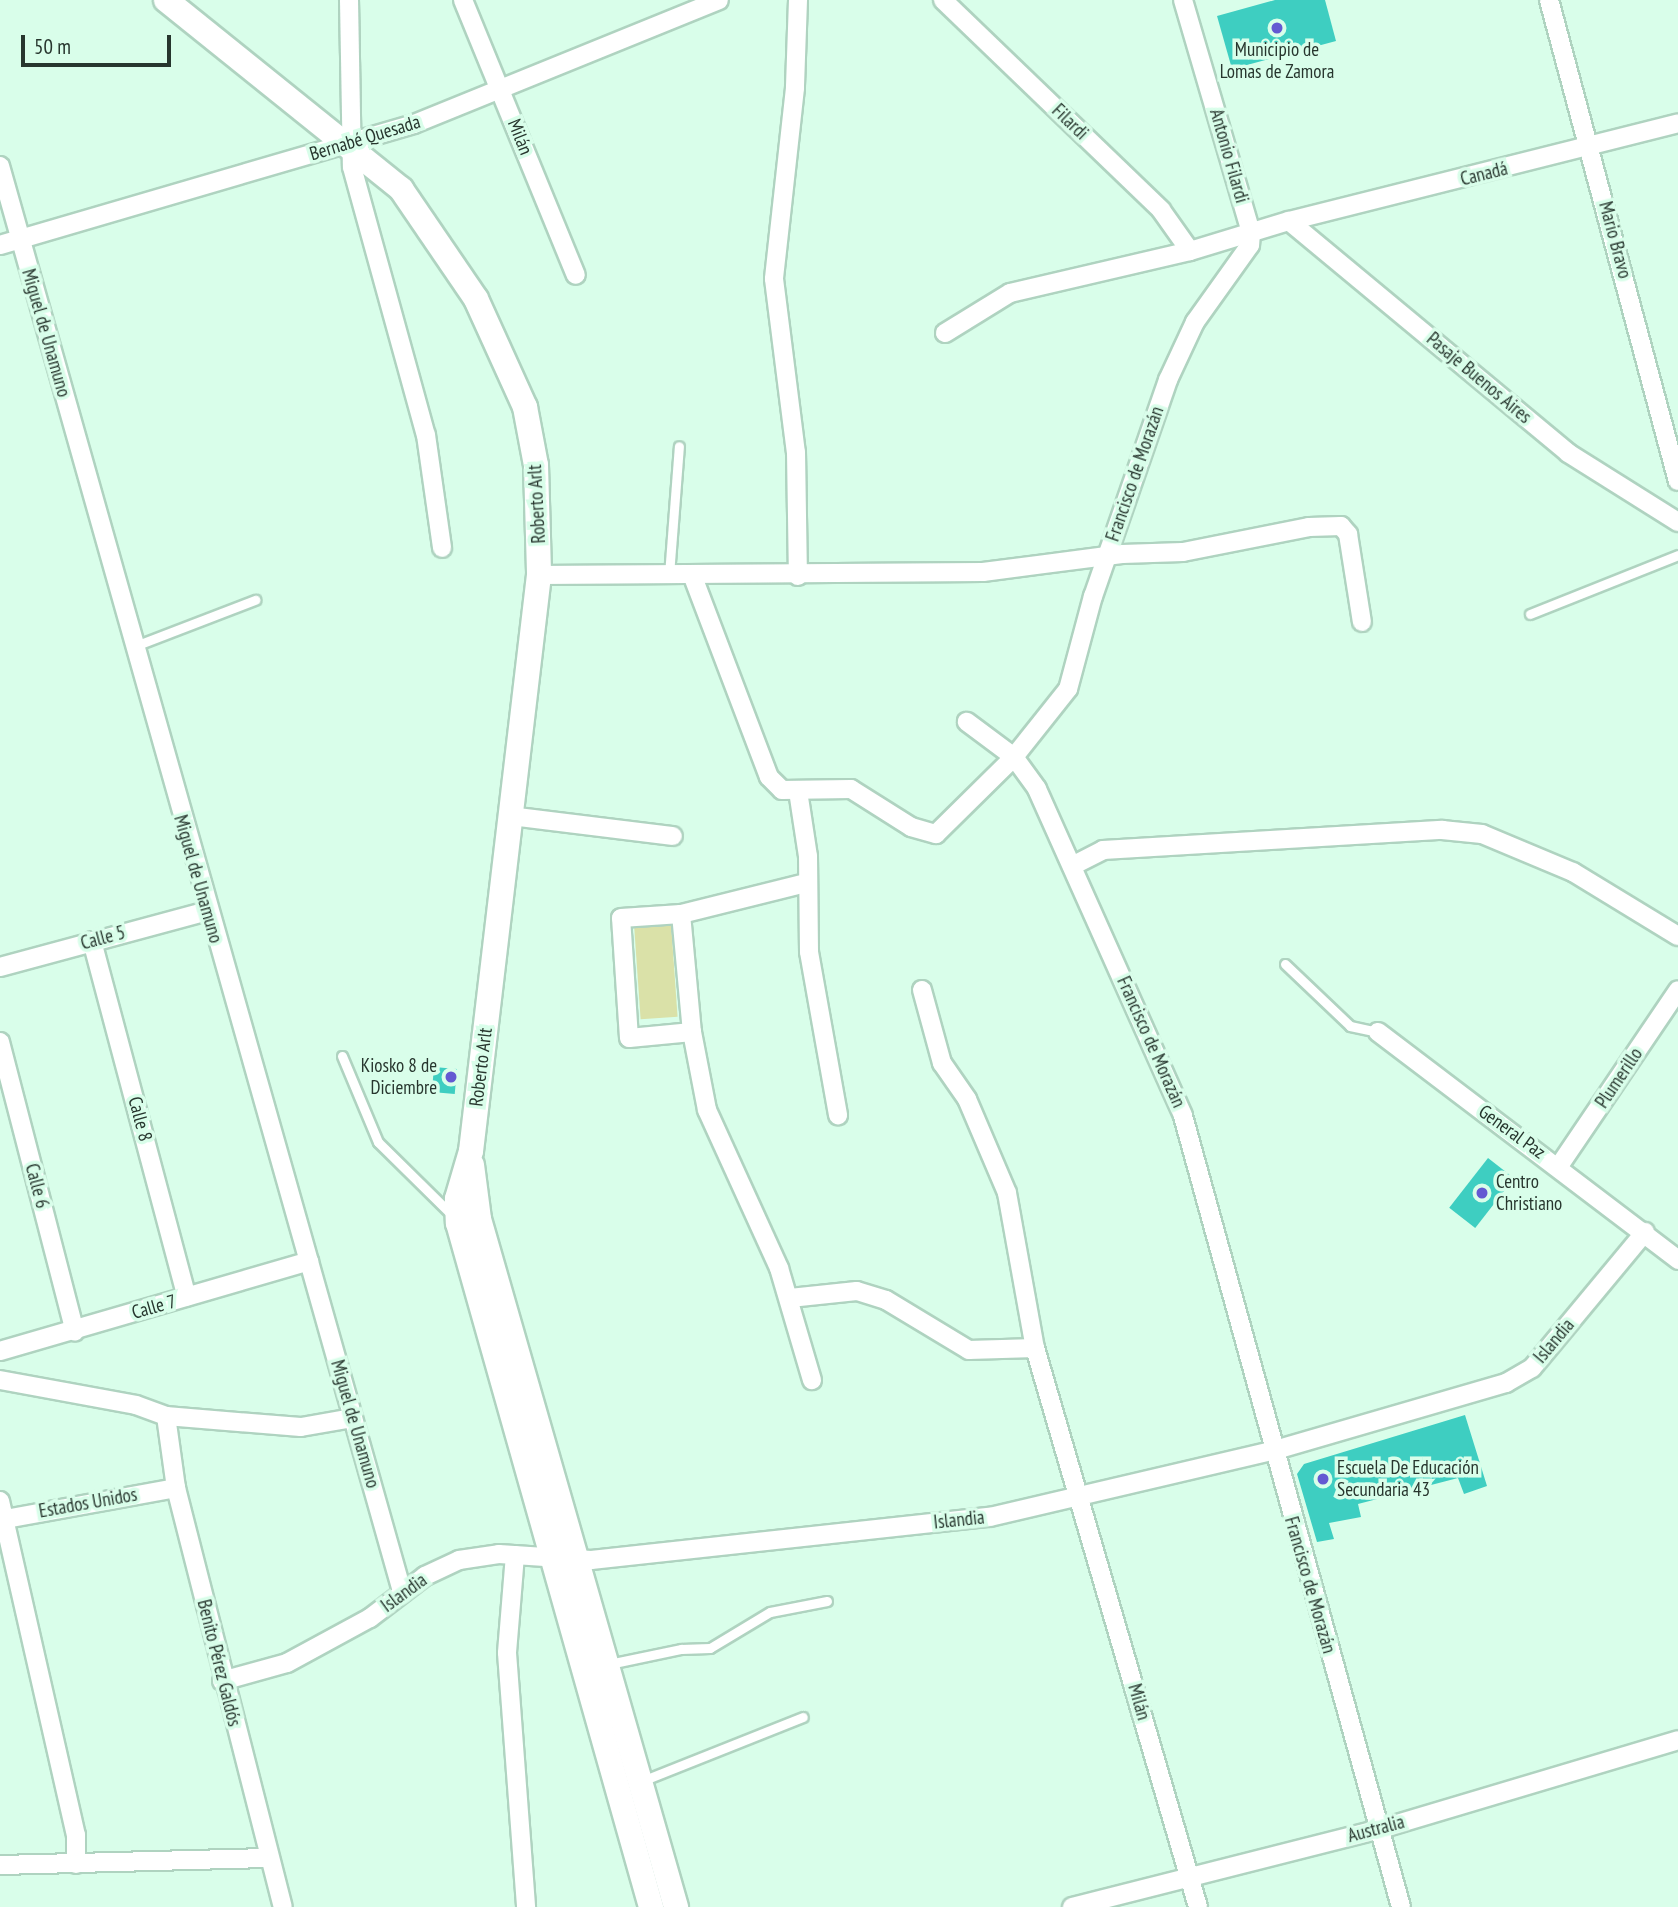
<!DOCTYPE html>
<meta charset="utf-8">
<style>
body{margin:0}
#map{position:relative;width:1678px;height:1907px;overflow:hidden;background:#d9feea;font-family:"PT Sans Narrow",sans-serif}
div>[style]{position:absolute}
.green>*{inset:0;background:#dae1a8;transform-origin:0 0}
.building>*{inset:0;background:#3ecec1;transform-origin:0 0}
.roads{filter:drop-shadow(2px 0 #afd3c0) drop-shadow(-2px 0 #afd3c0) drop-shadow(0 2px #afd3c0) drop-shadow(0 -2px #afd3c0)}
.lane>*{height:9px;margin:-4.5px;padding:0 4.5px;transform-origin:4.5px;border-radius:4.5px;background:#fff}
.street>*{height:18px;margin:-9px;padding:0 9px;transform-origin:9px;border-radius:9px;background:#fff}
.secondary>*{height:24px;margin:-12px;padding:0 12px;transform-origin:12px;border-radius:12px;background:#fff}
.dots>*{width:19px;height:19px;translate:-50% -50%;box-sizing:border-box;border:4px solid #d9feea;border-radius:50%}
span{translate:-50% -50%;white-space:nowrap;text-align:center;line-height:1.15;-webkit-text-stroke:7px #d9feea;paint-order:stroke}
.poi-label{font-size:19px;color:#27362e}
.right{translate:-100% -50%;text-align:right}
.left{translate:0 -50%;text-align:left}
.street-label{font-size:19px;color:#27362e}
.scale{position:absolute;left:21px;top:35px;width:150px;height:32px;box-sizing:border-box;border:4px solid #27362e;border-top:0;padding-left:9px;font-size:21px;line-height:24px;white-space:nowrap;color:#27362e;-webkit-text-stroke:5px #d9feea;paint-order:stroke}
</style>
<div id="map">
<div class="green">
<i style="left:671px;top:923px;width:94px;height:37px;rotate:86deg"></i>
</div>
<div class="building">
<i style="clip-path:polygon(1275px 0,1325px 0,1336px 41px,1232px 69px,1217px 16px)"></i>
<i style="left:434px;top:1067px;width:23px;height:25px;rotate:5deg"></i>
<i style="left:1488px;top:1158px;width:33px;height:63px;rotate:38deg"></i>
<i style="clip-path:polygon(1465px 1415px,1487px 1486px,1464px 1494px,1458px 1478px,1358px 1504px,1361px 1517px,1329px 1523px,1334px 1539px,1317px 1542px,1297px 1474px,1304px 1464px)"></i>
</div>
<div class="roads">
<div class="lane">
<i style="left:669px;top:575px;width:129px;rotate:-85.6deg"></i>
<i style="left:1530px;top:614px;width:159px;rotate:-21.7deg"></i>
<i style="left:135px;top:646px;width:129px;rotate:-21deg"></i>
<i style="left:1285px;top:964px;width:90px;rotate:43.6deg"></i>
<i style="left:1350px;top:1026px;width:29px;rotate:12deg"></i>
<i style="left:342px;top:1056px;width:93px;rotate:67.3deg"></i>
<i style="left:378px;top:1142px;width:104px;rotate:44.6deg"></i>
<i style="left:609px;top:1664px;width:74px;rotate:-11.8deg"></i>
<i style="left:681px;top:1649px;width:29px;rotate:-2deg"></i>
<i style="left:710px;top:1648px;width:70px;rotate:-31deg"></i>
<i style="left:770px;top:1612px;width:58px;rotate:-10.9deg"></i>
<i style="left:642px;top:1781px;width:173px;rotate:-21.7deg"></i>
</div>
<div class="street">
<i style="left:349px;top:0;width:167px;rotate:89deg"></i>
<i style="left:352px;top:167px;width:278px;rotate:74.6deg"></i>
<i style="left:426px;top:435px;width:114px;rotate:81.9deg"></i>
<i style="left:463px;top:0;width:297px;rotate:67.7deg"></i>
<i style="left:798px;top:0;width:88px;rotate:92deg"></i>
<i style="left:795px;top:88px;width:192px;rotate:96.3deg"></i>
<i style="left:774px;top:279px;width:174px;rotate:82.8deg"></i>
<i style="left:796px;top:452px;width:124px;rotate:89.1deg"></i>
<i style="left:943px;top:0;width:303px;rotate:43.9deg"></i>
<i style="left:1161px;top:210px;width:50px;rotate:54.7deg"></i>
<i style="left:1183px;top:0;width:242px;rotate:73.7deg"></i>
<i style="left:1251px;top:232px;width:13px;rotate:94deg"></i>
<i style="left:1250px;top:245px;width:95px;rotate:125.5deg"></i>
<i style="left:1195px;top:322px;width:64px;rotate:115deg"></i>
<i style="left:1168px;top:380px;width:229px;rotate:109.1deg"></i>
<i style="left:1093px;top:596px;width:96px;rotate:105deg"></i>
<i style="left:1068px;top:689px;width:87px;rotate:128.5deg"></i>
<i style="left:1014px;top:757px;width:39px;rotate:54deg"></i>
<i style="left:1037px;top:789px;width:358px;rotate:65.9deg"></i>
<i style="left:1183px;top:1116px;width:820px;rotate:74.59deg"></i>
<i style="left:1549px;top:0;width:498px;rotate:75deg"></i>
<i style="left:0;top:166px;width:1481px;rotate:74.25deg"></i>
<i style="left:1289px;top:221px;width:363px;rotate:39.7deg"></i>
<i style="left:1568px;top:453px;width:130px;rotate:32.1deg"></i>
<i style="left:0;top:245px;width:431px;rotate:-16.3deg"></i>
<i style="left:414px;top:124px;width:329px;rotate:-22.1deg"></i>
<i style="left:945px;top:333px;width:76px;rotate:-31.6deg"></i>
<i style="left:1010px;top:293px;width:185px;rotate:-13.1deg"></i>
<i style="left:1190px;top:251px;width:103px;rotate:-16.9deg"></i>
<i style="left:1289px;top:221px;width:401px;rotate:-14.1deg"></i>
<i style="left:539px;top:575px;width:444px;rotate:-0.4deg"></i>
<i style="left:983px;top:572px;width:140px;rotate:-7.4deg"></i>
<i style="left:1122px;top:554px;width:61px;rotate:-1.9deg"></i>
<i style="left:1183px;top:552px;width:128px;rotate:-11.2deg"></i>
<i style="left:1309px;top:527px;width:32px;rotate:-2deg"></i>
<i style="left:1341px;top:526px;width:11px;rotate:49deg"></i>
<i style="left:1348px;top:534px;width:89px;rotate:81deg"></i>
<i style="left:693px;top:577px;width:214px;rotate:69.2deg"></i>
<i style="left:769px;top:777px;width:18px;rotate:45deg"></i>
<i style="left:782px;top:790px;width:69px;rotate:-0.8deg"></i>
<i style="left:851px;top:789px;width:71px;rotate:32.3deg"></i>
<i style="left:911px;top:827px;width:26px;rotate:16deg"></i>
<i style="left:936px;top:834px;width:110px;rotate:-44.6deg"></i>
<i style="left:1014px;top:757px;width:59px;rotate:-143.3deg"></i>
<i style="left:798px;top:791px;width:66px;rotate:81.3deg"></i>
<i style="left:808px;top:856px;width:96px;rotate:89.4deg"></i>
<i style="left:809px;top:952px;width:166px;rotate:79.9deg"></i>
<i style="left:510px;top:816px;width:164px;rotate:7deg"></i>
<i style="left:1072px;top:866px;width:35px;rotate:-27deg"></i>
<i style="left:1103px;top:850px;width:340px;rotate:-3.4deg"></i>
<i style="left:1442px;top:830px;width:40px;rotate:5.7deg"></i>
<i style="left:1482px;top:834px;width:99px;rotate:22.7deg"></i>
<i style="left:1573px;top:872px;width:123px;rotate:31.4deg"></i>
<i style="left:681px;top:914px;width:119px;rotate:84.7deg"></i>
<i style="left:692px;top:1032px;width:79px;rotate:79.1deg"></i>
<i style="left:707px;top:1110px;width:174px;rotate:65.5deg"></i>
<i style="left:779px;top:1268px;width:117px;rotate:73.6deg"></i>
<i style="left:92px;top:941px;width:368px;rotate:75.1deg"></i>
<i style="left:0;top:967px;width:214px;rotate:-15.1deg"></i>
<i style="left:922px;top:990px;width:76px;rotate:74.7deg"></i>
<i style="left:942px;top:1063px;width:44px;rotate:55.2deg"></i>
<i style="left:967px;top:1099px;width:102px;rotate:66.9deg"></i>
<i style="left:1007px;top:1193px;width:158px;rotate:79.8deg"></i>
<i style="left:1035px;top:1348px;width:582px;rotate:73.74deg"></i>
<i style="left:692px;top:1032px;width:63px;rotate:174.6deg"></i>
<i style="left:629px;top:1038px;width:120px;rotate:-93.8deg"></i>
<i style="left:621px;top:918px;width:60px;rotate:-3.8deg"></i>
<i style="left:681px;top:914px;width:129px;rotate:-13.9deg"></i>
<i style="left:1378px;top:1032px;width:377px;rotate:37.2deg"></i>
<i style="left:0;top:1042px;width:299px;rotate:75.5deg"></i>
<i style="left:1559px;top:1166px;width:212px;rotate:-55.9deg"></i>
<i style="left:790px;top:1298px;width:67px;rotate:-6deg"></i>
<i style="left:857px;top:1291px;width:30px;rotate:17deg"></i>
<i style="left:886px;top:1300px;width:97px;rotate:31.1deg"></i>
<i style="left:969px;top:1350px;width:66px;rotate:-1.7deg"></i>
<i style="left:0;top:1351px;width:322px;rotate:-16.2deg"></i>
<i style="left:0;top:1380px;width:138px;rotate:10.4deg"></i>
<i style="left:136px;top:1405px;width:32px;rotate:20deg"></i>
<i style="left:166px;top:1416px;width:135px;rotate:4.7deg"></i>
<i style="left:301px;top:1427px;width:53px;rotate:-9.8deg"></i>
<i style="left:166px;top:1416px;width:73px;rotate:82.1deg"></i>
<i style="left:176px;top:1488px;width:432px;rotate:75.7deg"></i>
<i style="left:0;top:1501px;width:343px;rotate:77.2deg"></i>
<i style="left:76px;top:1835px;width:29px;rotate:90deg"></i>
<i style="left:0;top:1520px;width:179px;rotate:-10.3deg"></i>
<i style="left:515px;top:1555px;width:98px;rotate:94.7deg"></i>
<i style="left:507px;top:1653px;width:255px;rotate:85.7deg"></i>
<i style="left:222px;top:1681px;width:67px;rotate:-15.5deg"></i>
<i style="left:287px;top:1663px;width:94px;rotate:-28.5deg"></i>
<i style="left:370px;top:1618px;width:69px;rotate:-37.4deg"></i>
<i style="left:425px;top:1576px;width:38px;rotate:-25deg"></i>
<i style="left:459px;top:1560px;width:40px;rotate:-8.5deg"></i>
<i style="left:499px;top:1554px;width:92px;rotate:3.7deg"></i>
<i style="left:591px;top:1560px;width:401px;rotate:-6.2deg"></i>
<i style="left:990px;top:1517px;width:290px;rotate:-13.2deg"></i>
<i style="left:1272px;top:1451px;width:244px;rotate:-16.2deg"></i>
<i style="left:1506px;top:1383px;width:30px;rotate:-30deg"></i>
<i style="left:1532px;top:1368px;width:177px;rotate:-50.3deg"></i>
<i style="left:0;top:1865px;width:269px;rotate:-1.5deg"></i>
<i style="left:1072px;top:1907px;width:318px;rotate:-14.2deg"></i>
<i style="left:1380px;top:1829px;width:311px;rotate:-16.6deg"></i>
</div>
<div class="secondary">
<i style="left:166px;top:0;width:302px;rotate:38.8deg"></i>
<i style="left:401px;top:189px;width:133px;rotate:55.7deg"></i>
<i style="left:476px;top:299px;width:119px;rotate:65.6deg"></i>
<i style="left:525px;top:407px;width:59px;rotate:79.3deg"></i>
<i style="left:536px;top:465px;width:110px;rotate:88.4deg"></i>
<i style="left:539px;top:575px;width:580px;rotate:96.73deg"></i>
<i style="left:471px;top:1151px;width:50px;rotate:106.3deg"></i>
<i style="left:457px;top:1199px;width:24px;rotate:88deg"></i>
<i style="left:458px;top:1223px;width:711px;rotate:74.24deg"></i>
<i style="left:472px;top:1165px;width:54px;rotate:82.6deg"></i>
<i style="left:479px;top:1219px;width:716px;rotate:74.02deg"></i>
</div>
</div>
<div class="dots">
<i style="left:1277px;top:28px;background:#6459d2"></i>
<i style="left:451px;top:1077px;background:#6459d2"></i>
<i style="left:1482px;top:1193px;background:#6459d2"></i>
<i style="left:1323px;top:1479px;background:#6459d2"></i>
</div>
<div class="poi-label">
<span style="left:1277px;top:61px">Municipio de<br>Lomas de Zamora</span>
<span class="right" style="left:437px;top:1077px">Kiosko 8 de<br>Diciembre</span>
<span class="left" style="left:1496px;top:1193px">Centro<br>Christiano</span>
<span class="left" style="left:1337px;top:1479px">Escuela De Educación<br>Secundaria 43</span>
</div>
<div class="street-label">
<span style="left:1070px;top:122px;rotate:44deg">Filardi</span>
<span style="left:520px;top:137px;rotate:68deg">Milán</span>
<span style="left:365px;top:138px;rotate:-17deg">Bernabé Quesada</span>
<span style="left:1229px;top:156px;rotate:74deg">Antonio Filardi</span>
<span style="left:1484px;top:174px;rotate:-14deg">Canadá</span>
<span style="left:1615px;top:240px;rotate:75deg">Mario Bravo</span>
<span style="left:46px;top:333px;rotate:74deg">Miguel de Unamuno</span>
<span style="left:1479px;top:378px;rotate:40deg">Pasaje Buenos Aires</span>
<span style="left:1135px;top:474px;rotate:-71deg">Francisco de Morazán</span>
<span style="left:537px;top:504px;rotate:-93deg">Roberto Arlt</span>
<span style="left:198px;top:879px;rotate:74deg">Miguel de Unamuno</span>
<span style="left:103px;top:938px;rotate:-15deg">Calle 5</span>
<span style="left:1151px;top:1042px;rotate:66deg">Francisco de Morazán</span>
<span style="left:481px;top:1067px;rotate:-83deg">Roberto Arlt</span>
<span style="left:1619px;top:1078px;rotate:-56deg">Plumerillo</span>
<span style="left:140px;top:1119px;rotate:75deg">Calle 8</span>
<span style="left:1512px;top:1132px;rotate:36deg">General Paz</span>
<span style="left:37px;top:1186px;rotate:75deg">Calle 6</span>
<span style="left:154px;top:1307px;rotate:-16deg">Calle 7</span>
<span style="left:1554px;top:1341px;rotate:-50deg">Islandia</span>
<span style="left:355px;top:1424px;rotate:74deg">Miguel de Unamuno</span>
<span style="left:88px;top:1503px;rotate:-10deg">Estados Unidos</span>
<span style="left:959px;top:1520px;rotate:-6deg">Islandia</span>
<span style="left:1310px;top:1585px;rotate:74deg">Francisco de Morazán</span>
<span style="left:404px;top:1593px;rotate:-36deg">Islandia</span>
<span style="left:219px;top:1663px;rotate:76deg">Benito Pérez Galdós</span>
<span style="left:1139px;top:1702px;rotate:74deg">Milán</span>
<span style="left:1376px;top:1829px;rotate:-15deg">Australia</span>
</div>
<div class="scale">50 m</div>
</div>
